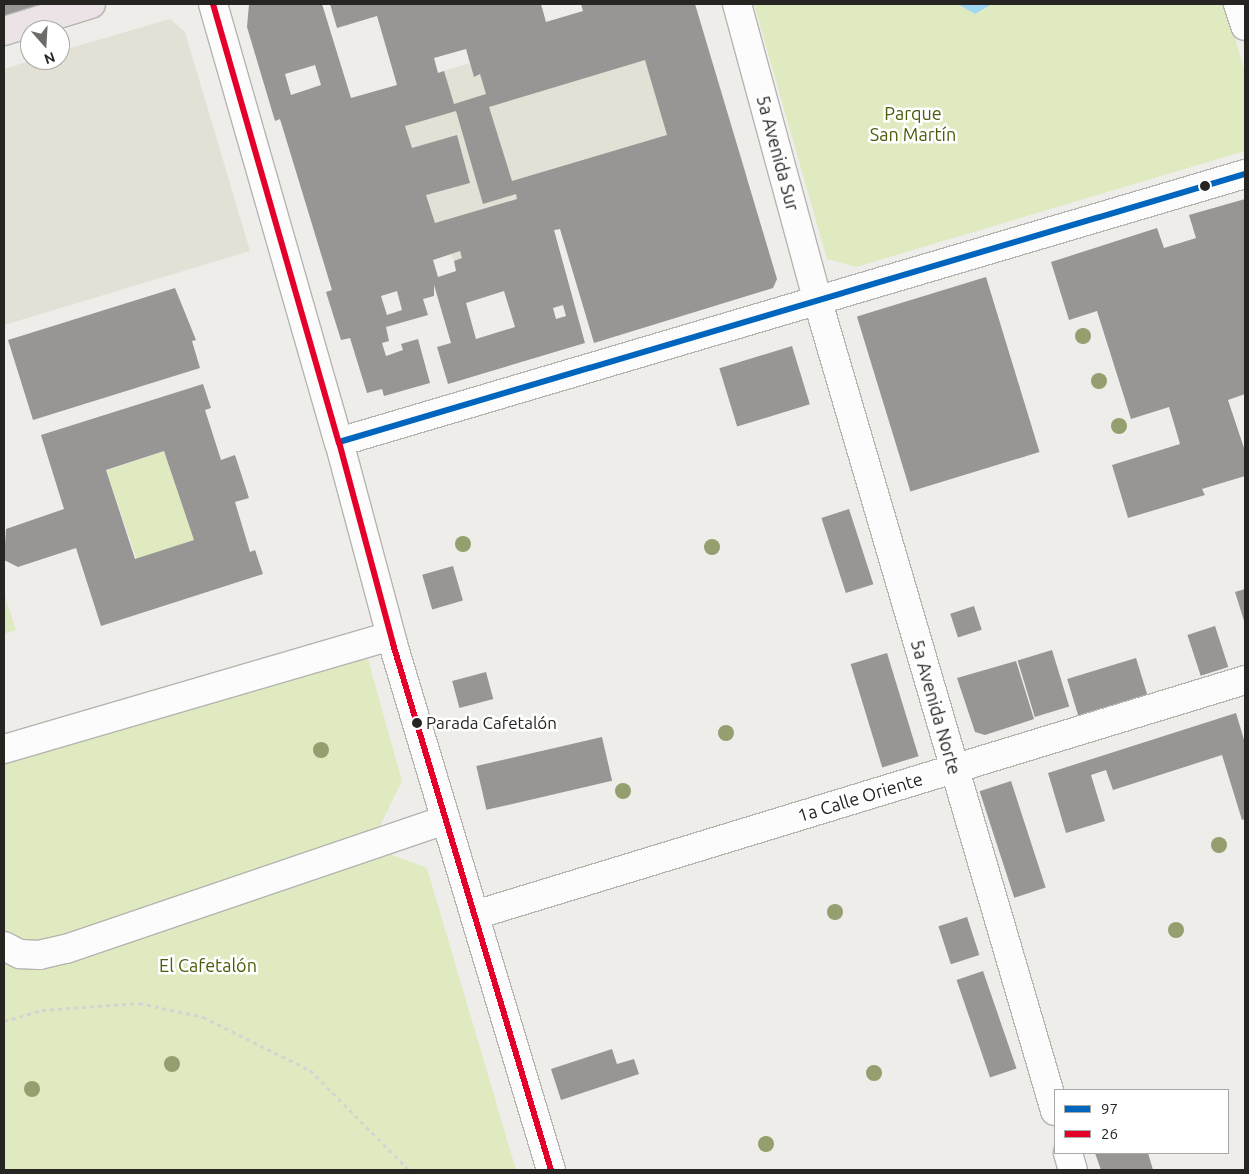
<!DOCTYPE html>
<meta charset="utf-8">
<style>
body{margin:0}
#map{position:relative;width:1249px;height:1174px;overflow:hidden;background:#eeede9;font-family:Ubuntu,sans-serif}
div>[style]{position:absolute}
.built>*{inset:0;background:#e3e0d6}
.green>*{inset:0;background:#dfeac1;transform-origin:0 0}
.water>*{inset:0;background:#a2d6f5}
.building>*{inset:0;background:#979695;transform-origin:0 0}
.path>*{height:3px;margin-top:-1.5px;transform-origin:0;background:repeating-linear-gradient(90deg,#d4d4d3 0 4px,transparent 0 8px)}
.roads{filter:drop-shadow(1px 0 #b5b4b0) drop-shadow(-1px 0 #b5b4b0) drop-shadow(0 1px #b5b4b0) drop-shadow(0 -1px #b5b4b0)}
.minor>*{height:28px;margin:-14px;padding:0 14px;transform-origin:14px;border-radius:14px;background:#fcfcfc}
.major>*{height:28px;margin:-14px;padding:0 14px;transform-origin:14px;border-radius:14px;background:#ebe3e5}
.bus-1>*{height:6px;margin:-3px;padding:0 3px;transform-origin:3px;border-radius:3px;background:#0065bd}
.bus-2>*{height:6px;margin:-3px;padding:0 3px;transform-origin:3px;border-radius:3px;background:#e4002b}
.trees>*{width:16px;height:16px;margin:-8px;border-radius:50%;background:#949e6e}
.dots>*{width:14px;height:14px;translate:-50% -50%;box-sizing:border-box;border:2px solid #fff;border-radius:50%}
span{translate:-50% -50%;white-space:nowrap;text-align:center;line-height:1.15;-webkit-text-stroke:5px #fff;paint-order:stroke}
.bus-label{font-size:17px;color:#262522}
.left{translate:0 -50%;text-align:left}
.park-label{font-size:18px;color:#4b5d0a}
.street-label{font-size:18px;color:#262522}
.frame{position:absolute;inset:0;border:5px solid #262522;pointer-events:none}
.legend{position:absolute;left:1054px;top:1089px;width:175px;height:65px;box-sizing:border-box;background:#fff;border:1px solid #a8a8a7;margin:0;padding:6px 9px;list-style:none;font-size:15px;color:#262522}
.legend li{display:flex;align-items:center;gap:10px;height:25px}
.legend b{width:25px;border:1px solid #a8a8a7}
.north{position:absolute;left:20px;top:20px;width:50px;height:50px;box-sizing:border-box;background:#fff;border:1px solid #a8a8a7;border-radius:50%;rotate:161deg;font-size:14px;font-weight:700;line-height:20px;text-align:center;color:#262522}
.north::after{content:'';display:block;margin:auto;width:18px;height:22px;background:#6c6b68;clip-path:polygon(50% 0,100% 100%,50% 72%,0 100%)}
</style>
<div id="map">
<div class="built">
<i style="clip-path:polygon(607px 4px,695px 4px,746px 173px,454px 261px,451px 254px,445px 256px,393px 86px,470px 63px,465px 46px)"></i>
<i style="clip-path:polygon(170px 19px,185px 32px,250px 251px,4px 325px,4px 69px,32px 60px,60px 60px,60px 51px)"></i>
</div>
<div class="green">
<i style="clip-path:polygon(754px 4px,1225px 4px,1245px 72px,1245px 151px,856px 267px,827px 259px)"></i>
<i style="left:164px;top:451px;width:94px;height:61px;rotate:71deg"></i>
<i style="clip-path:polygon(4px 593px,16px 630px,4px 634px)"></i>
<i style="clip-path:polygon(366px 652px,402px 781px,373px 840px,376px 849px,427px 868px,516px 1170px,4px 1170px,4px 758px)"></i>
</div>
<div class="water">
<i style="clip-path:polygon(958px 4px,992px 4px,975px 14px)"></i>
</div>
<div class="building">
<i style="clip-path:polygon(4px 4px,40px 4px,4px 16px)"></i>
<i style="clip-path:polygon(evenodd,249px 4px,322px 4px,351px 98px,397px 85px,377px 16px,337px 28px,330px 4px,541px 4px,546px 22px,583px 11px,581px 4px,695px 4px,777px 279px,773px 288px,594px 343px,560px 229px,554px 230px,585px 343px,448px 384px,437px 347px,451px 343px,434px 285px,434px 296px,423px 299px,428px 315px,386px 327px,389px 341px,382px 343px,386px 356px,403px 350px,401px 344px,418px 339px,430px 383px,384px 396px,382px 389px,367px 393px,350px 338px,341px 340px,326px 292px,332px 290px,280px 119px,275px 121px,247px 27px,249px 4px,466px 49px,474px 77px,480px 74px,486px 94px,454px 104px,444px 71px,438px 73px,434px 58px,466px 49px,249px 4px,645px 60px,667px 135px,512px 181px,489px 107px,645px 60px,249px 4px,315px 65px,321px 85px,291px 95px,285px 74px,315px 65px,249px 4px,456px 111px,483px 204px,516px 194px,517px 199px,435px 223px,426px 195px,470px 183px,457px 135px,412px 148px,405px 126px,456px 111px,249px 4px,460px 251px,462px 258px,454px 261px,456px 271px,438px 277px,433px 260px,460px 251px,249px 4px,397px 291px,402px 310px,387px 315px,381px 296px,397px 291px,249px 4px,504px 291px,515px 327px,476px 339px,466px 303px,504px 291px,249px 4px,563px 305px,566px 316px,556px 319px,553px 308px,563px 305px)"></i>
<i style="clip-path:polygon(1245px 199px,1245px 394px,1228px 400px,1245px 451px,1245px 476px,1202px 489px,1205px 495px,1128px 518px,1112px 465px,1180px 444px,1173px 420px,1169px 407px,1131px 419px,1097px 311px,1069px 320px,1051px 262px,1157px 228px,1164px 248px,1196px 238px,1189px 215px)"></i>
<i style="left:986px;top:277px;width:183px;height:135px;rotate:73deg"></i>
<i style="clip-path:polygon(175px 288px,196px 340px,192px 341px,200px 368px,33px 420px,8px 340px)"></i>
<i style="left:792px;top:346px;width:61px;height:76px;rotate:73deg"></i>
<i style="clip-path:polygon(evenodd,203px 384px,211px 408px,205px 410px,221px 460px,235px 455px,249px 498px,235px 502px,250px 552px,255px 550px,263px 574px,101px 626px,76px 548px,18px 567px,4px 560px,6px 529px,64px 509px,41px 435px,203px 384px,164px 451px,194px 540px,135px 559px,106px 470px,164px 451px)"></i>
<i style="left:849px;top:509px;width:79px;height:29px;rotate:72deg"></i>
<i style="left:453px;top:566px;width:36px;height:32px;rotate:74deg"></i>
<i style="clip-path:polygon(1245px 589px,1245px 624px,1235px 592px)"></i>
<i style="left:974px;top:606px;width:25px;height:25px;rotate:72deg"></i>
<i style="left:1215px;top:626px;width:43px;height:29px;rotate:72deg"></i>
<i style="left:1052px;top:650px;width:59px;height:36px;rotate:73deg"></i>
<i style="left:887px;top:653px;width:108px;height:38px;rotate:73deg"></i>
<i style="left:1136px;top:658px;width:38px;height:72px;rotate:73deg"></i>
<i style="clip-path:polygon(1016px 661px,1034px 719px,985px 735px,975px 732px,957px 678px)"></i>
<i style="left:486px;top:672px;width:28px;height:35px;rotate:75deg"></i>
<i style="clip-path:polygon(1236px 713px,1245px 743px,1245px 819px,1242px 820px,1222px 755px,1113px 790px,1106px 770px,1091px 775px,1105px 821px,1066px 833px,1048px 773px)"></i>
<i style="left:602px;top:737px;width:45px;height:129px;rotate:77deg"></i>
<i style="left:1011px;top:781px;width:112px;height:33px;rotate:72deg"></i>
<i style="left:967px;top:917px;width:40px;height:30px;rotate:72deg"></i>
<i style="left:983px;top:971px;width:103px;height:28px;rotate:71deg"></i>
<i style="clip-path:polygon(612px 1049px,617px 1064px,634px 1059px,639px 1074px,561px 1100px,551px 1069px)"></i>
<i style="clip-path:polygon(1095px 1153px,1148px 1153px,1153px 1170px,1101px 1170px)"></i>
</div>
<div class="path">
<i style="left:4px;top:1021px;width:40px;rotate:-16deg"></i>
<i style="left:42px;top:1010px;width:97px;rotate:-4.1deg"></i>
<i style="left:139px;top:1003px;width:66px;rotate:12.3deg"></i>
<i style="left:203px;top:1017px;width:119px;rotate:26.4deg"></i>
<i style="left:310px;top:1070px;width:141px;rotate:45.3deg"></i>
</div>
<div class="roads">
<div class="minor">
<i style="left:213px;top:4px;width:456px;rotate:74deg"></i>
<i style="left:339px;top:442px;width:209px;rotate:75deg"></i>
<i style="left:393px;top:644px;width:549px;rotate:73.28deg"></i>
<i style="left:737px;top:4px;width:309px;rotate:74.8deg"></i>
<i style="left:818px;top:302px;width:843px;rotate:73.67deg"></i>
<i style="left:1238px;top:4px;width:23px;rotate:72deg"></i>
<i style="left:339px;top:442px;width:945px;rotate:-16.48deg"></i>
<i style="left:4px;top:749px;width:402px;rotate:-16.3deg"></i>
<i style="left:475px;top:915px;width:805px;rotate:-16.97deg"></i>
<i style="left:4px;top:946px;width:18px;rotate:27deg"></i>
<i style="left:20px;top:954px;width:19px;rotate:3deg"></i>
<i style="left:39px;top:955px;width:28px;rotate:-13deg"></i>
<i style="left:66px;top:949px;width:401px;rotate:-18.8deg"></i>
<i style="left:1068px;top:1153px;width:18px;rotate:74deg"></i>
</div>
<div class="major">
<i style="left:4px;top:31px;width:91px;rotate:-17.2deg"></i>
</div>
</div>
<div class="bus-1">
<i style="left:339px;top:442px;width:945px;rotate:-16.48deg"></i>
</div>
<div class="bus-2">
<i style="left:213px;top:4px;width:456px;rotate:74deg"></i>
<i style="left:339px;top:442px;width:209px;rotate:75deg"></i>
<i style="left:393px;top:644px;width:549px;rotate:73.28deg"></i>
</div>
<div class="trees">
<i style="left:1083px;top:336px"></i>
<i style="left:1099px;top:381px"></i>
<i style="left:1119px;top:426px"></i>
<i style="left:463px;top:544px"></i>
<i style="left:712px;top:547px"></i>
<i style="left:726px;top:733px"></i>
<i style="left:321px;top:750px"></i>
<i style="left:623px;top:791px"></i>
<i style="left:1219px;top:845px"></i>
<i style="left:835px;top:912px"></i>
<i style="left:1176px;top:930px"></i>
<i style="left:172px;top:1064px"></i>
<i style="left:874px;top:1073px"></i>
<i style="left:32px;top:1089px"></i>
<i style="left:766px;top:1144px"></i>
</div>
<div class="dots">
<i style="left:1205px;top:186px;background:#262522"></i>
<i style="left:417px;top:723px;background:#262522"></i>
</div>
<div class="bus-label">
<span class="left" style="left:426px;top:723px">Parada Cafetalón</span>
</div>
<div class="park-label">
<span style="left:913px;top:124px">Parque<br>San Martín</span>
<span style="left:208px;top:965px">El Cafetalón</span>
</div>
<div class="street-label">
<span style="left:778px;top:153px;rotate:75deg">5a Avenida Sur</span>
<span style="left:936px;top:707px;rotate:74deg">5a Avenida Norte</span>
<span style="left:860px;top:797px;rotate:-17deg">1a Calle Oriente</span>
</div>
<div class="frame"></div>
<ul class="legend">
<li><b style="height:6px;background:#0065bd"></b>97</li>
<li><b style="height:6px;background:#e4002b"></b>26</li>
</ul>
<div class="north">N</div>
</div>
